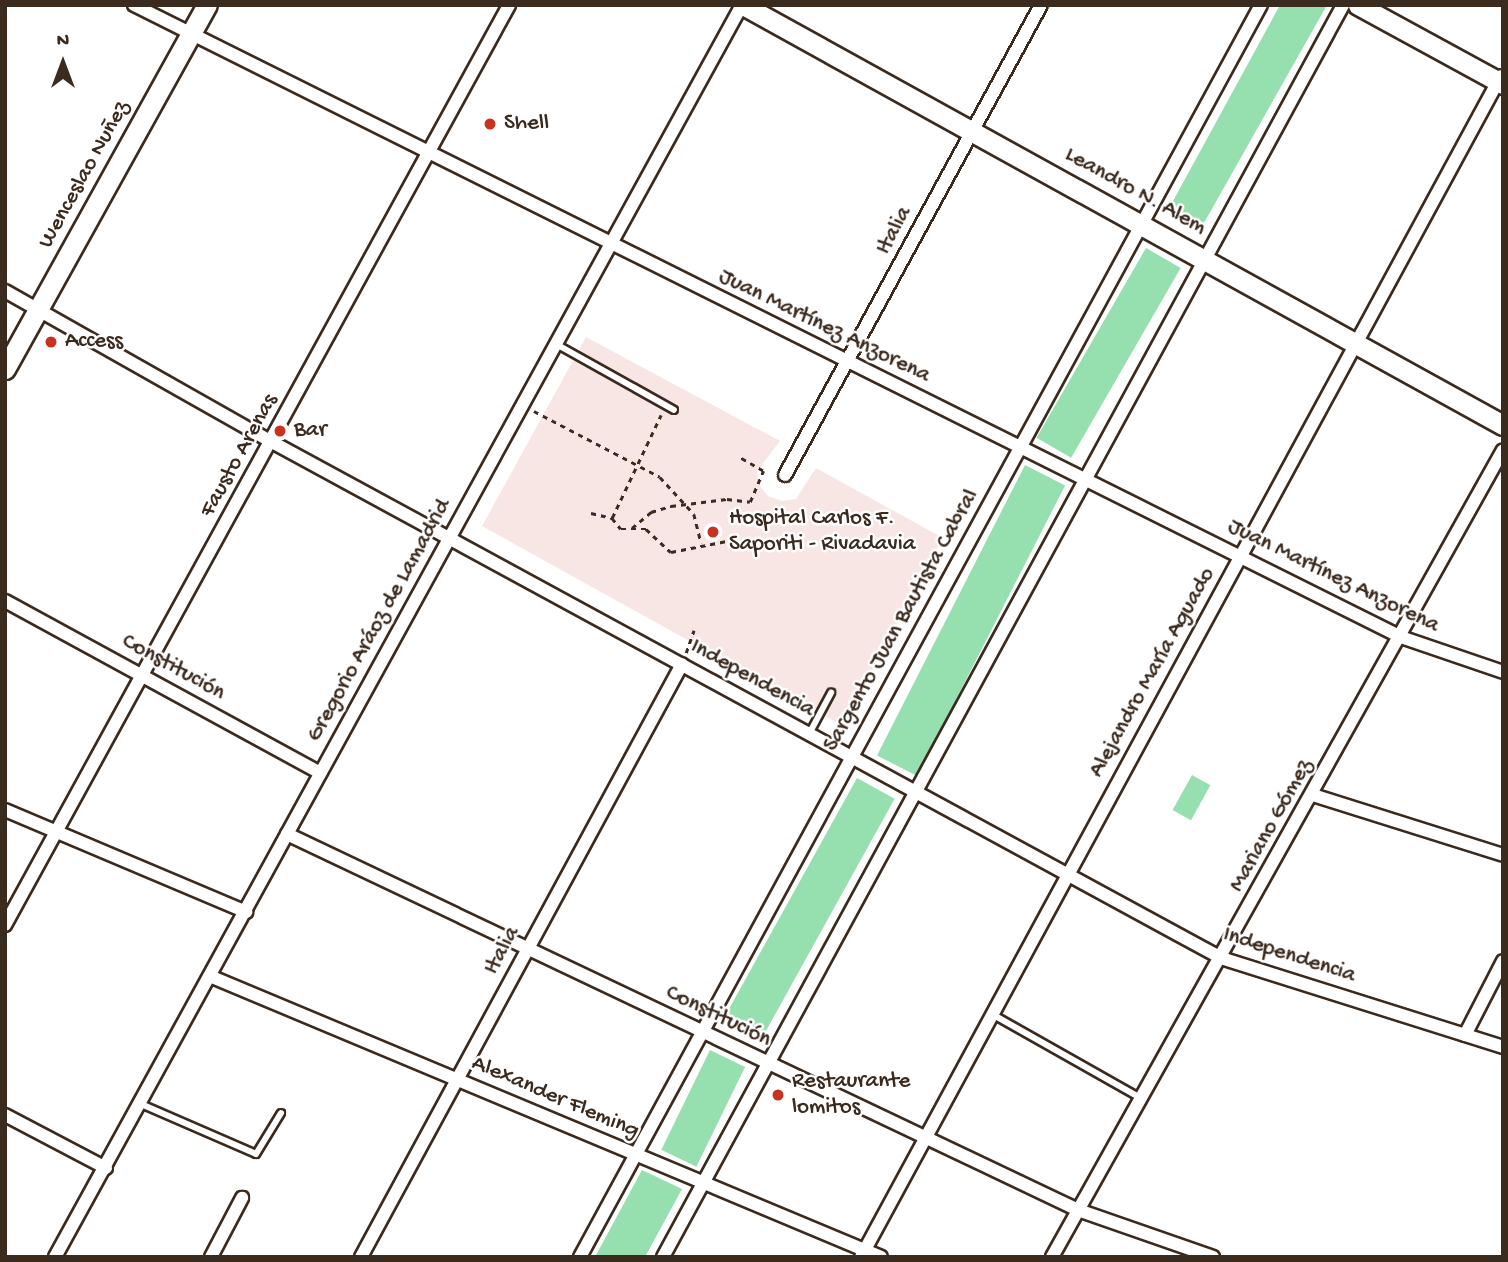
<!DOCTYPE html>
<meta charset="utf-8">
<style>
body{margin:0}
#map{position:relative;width:1508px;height:1262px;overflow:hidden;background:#fff;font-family:"Gochi Hand",sans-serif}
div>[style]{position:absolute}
.built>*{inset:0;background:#f8e6e4}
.green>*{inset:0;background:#96dfaf;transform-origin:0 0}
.path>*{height:2.5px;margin-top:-1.25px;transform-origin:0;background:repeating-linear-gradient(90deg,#3b2a1e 0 5px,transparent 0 10px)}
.roads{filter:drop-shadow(2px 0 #3b2a1e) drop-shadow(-2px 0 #3b2a1e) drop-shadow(0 2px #3b2a1e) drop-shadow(0 -2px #3b2a1e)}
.lane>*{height:6px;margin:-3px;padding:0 3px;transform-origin:3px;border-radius:3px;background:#fff}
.street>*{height:12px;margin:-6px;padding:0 6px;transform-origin:6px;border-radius:6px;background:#fff}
.secondary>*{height:19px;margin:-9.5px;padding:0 9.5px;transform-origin:9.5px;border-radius:9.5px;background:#fff}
.dots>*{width:19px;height:19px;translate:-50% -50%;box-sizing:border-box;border:4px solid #fff;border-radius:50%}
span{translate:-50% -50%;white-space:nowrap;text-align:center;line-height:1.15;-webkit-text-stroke:5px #fff;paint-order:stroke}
.poi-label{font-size:23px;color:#3b2a1e}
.left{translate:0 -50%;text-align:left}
.street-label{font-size:23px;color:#3b2a1e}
.frame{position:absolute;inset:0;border:7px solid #3b2a1e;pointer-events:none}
.north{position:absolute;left:28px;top:28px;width:70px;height:70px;-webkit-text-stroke:5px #fff;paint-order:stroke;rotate:0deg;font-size:19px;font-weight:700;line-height:28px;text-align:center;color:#3b2a1e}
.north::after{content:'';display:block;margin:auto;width:24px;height:32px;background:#3b2a1e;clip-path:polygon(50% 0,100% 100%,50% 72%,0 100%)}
</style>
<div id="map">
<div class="built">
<i style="clip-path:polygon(586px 337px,780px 441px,757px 471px,759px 485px,768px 496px,782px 501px,796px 499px,816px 468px,943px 538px,843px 726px,482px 526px)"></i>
</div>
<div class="green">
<i style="clip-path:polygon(1280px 5px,1327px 5px,1200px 230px,1167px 212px)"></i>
<i style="left:1146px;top:248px;width:40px;height:219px;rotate:30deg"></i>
<i style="left:1025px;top:465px;width:45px;height:326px;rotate:27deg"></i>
<i style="left:1192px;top:775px;width:21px;height:40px;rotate:29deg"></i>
<i style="left:857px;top:778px;width:43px;height:279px;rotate:29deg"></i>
<i style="left:710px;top:1050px;width:39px;height:111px;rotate:26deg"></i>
<i style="clip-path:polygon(642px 1170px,682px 1189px,645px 1257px,595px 1257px)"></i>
</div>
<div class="path">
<i style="left:534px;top:411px;width:142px;rotate:27.6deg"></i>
<i style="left:660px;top:477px;width:50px;rotate:47.4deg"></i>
<i style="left:694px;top:514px;width:30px;rotate:76deg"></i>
<i style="left:591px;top:513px;width:22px;rotate:13deg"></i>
<i style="left:612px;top:518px;width:14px;rotate:51deg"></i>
<i style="left:621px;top:529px;width:25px"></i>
<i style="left:646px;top:529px;width:34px;rotate:43deg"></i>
<i style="left:671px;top:552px;width:62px;rotate:-11.1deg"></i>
<i style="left:732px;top:540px;width:29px;rotate:22deg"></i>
<i style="left:612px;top:518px;width:114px;rotate:-64.6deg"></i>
<i style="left:632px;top:528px;width:25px;rotate:-40deg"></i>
<i style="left:651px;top:512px;width:21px;rotate:-17deg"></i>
<i style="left:671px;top:506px;width:56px;rotate:-7.1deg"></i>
<i style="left:727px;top:499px;width:23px;rotate:7deg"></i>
<i style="left:750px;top:502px;width:34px;rotate:-67deg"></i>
<i style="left:763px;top:471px;width:28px;rotate:-150deg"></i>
<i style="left:686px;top:653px;width:24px;rotate:-71deg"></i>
</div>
<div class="roads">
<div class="lane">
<i style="left:556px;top:344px;width:135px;rotate:29.2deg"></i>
<i style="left:809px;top:734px;width:47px;rotate:-61.8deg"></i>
<i style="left:992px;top:1014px;width:172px;rotate:29.5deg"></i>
<i style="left:141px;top:1104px;width:125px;rotate:23.5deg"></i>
<i style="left:256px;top:1154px;width:48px;rotate:-58.6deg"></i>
</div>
<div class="street">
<i style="left:134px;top:5px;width:1416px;rotate:26.51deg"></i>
<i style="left:1401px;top:637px;width:108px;rotate:18.9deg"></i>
<i style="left:5px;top:291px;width:307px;rotate:29.5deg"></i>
<i style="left:272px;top:442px;width:1080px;rotate:28.53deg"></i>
<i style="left:1221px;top:958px;width:296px;rotate:17.5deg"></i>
<i style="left:785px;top:475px;width:535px;rotate:-61.42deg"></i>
<i style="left:5px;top:601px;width:359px;rotate:28.6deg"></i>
<i style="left:1313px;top:795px;width:199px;rotate:17.5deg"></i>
<i style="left:5px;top:810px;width:262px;rotate:22.9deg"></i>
<i style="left:287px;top:834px;width:876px;rotate:25.42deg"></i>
<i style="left:1078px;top:1210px;width:143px;rotate:19.2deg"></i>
<i style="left:5px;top:925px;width:1049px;rotate:-61.28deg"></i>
<i style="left:212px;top:977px;width:725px;rotate:22.71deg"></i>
<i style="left:1465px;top:1035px;width:83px;rotate:-62.8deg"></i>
<i style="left:5px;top:1115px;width:114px;rotate:27.7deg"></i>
<i style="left:55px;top:1257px;width:1428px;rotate:-61.25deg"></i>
<i style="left:211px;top:1257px;width:67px;rotate:-62.3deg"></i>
<i style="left:361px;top:1257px;width:674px;rotate:-61.57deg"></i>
<i style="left:580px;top:1257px;width:1425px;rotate:-61.46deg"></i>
<i style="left:663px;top:1257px;width:1425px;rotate:-61.49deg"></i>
<i style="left:861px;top:1257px;width:1343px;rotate:-61.55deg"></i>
<i style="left:1052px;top:1257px;width:924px;rotate:-60.8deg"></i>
</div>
<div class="secondary">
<i style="left:743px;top:5px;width:868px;rotate:28.93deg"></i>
<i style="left:1358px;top:5px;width:165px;rotate:28.6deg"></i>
<i style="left:5px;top:369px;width:416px;rotate:-61deg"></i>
</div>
</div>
<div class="dots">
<i style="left:490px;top:124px;background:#c8321e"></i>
<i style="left:51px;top:342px;background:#c8321e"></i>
<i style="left:280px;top:431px;background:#c8321e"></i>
<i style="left:713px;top:532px;background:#c8321e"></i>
<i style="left:778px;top:1095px;background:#c8321e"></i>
</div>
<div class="poi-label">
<span class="left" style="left:504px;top:124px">Shell</span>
<span class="left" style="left:65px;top:342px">Access</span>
<span class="left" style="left:294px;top:431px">Bar</span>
<span class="left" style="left:729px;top:532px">Hospital Carlos F.<br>Saporiti - Rivadavia</span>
<span class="left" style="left:792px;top:1095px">Restaurante<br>lomitos</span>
</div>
<div class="street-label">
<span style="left:85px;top:175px;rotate:-61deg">Wenceslao Nuñez</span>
<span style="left:1135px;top:192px;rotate:29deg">Leandro N. Alem</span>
<span style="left:895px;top:231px;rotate:-62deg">Italia</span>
<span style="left:824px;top:327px;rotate:26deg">Juan Martínez Anzorena</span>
<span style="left:240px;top:456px;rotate:-61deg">Fausto Arenas</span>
<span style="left:1333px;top:577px;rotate:26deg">Juan Martínez Anzorena</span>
<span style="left:380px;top:621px;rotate:-61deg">Gregorio Aráoz de Lamadrid</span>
<span style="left:902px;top:621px;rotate:-61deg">Sargento Juan Bautista Cabral</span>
<span style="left:173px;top:668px;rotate:29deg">Constitución</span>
<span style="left:1153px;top:673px;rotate:-61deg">Alejandro María Aguado</span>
<span style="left:752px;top:679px;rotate:29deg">Independencia</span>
<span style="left:1272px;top:826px;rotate:-61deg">Mariano Gómez</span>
<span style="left:503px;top:951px;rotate:-62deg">Italia</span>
<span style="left:1289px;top:956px;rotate:18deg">Independencia</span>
<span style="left:718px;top:1017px;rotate:26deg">Constitución</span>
<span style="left:555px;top:1098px;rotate:23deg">Alexander Fleming</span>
</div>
<div class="frame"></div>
<div class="north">N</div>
</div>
